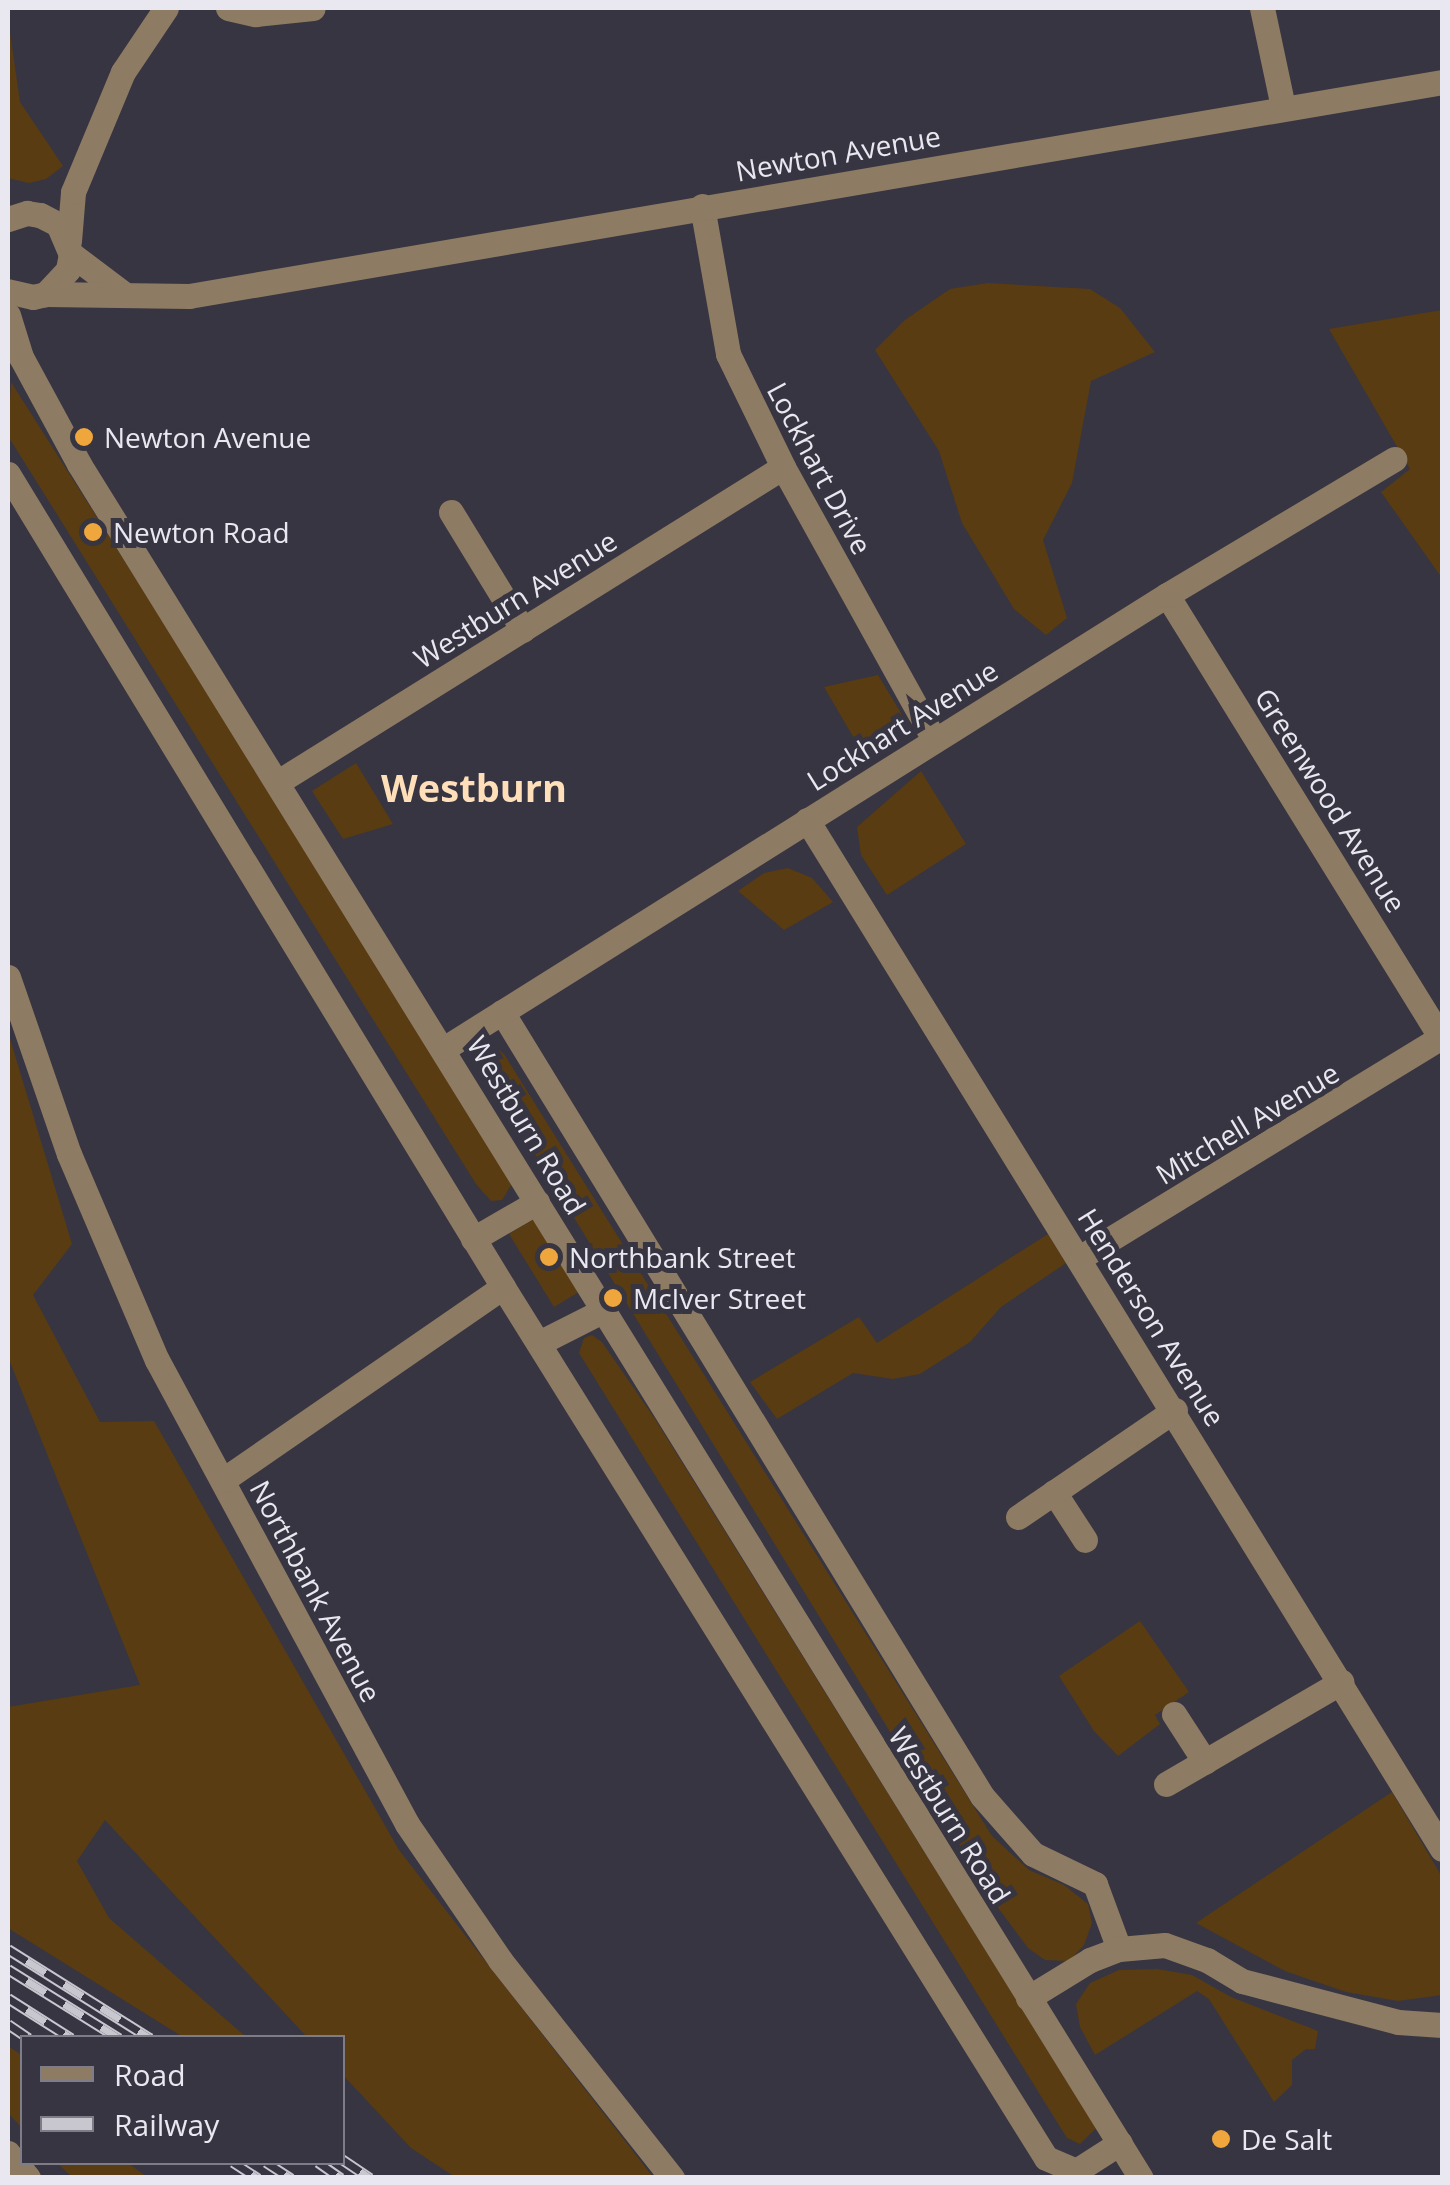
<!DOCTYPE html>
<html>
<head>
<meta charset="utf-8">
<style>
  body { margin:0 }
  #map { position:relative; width:1450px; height:2185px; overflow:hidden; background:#373541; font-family:"Open Sans",sans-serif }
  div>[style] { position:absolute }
  .green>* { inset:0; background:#593c11 }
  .minor>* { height:25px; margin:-12.5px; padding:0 12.5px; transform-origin:12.5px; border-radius:12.5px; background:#8e7b63 }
  .rail>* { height:11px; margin-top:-5.5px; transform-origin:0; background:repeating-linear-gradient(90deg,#373541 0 22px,#c8c6cf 0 44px); box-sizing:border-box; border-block:2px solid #c8c6cf }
  .dots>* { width:28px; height:28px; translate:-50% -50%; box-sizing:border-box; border:5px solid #373541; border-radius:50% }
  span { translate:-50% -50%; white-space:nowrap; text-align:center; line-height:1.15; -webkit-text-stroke:10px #373541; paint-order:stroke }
  .street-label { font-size:28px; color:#e9e8f0 }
  .poi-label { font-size:28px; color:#e9e8f0 }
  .left { translate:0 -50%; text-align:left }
  .district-label { font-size:38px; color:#fedfb9; font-weight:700 }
  .frame { position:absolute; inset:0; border:10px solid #e9e8f0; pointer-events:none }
  .legend { position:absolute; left:20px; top:2035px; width:325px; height:130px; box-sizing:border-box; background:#373541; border:2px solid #7e7d87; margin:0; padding:12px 18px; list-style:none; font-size:30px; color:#e9e8f0 }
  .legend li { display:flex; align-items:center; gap:20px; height:50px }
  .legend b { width:50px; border:2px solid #7e7d87 }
</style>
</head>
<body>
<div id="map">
  <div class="green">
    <div style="clip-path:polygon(8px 19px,20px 102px,63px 166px,46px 179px,29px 183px,8px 178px)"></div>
    <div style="clip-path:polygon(988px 283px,1090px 289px,1120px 308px,1155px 352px,1091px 381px,1072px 483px,1043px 540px,1067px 618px,1046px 635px,1014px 609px,962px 523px,939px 451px,875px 350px,905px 320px,950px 289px)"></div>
    <div style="clip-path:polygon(1442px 310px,1442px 578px,1381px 492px,1410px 469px,1329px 329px)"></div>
    <div style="clip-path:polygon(11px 382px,506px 1162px,515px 1179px,502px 1200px,491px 1201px,476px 1184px,8px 436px)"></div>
    <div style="clip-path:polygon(878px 675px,901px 713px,899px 733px,883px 752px,865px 757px,824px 687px)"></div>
    <div style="clip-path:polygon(356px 763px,393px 824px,343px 839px,312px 791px)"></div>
    <div style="clip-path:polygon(921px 771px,966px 844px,887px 895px,861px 855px,857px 827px)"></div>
    <div style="clip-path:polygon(788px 868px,812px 878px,833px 902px,784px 930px,738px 891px,764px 873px)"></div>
    <div style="clip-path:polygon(8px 1032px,72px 1244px,33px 1295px,100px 1422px,154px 1421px,399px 1850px,653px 2177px,455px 2177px,411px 2148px,343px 2075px,342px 2038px,307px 2037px,105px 1820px,77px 1861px,109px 1918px,246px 2037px,183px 2037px,8px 1928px,8px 1707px,140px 1685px,8px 1357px)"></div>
    <div style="clip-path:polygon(495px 1047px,504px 1054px,992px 1836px,1029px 1870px,1064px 1885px,1088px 1904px,1092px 1923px,1084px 1945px,1069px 1961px,1045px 1960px,1028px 1948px,999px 1909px,479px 1063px,482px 1051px)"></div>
    <div style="clip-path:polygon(537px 1217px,582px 1290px,554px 1307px,509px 1234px)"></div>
    <div style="clip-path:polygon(1048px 1234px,1066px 1263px,1001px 1307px,970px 1342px,920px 1374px,893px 1379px,853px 1373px,777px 1419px,750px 1382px,859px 1317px,877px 1343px)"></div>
    <div style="clip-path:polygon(592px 1335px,602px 1342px,655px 1419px,1096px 2128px,1080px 2144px,1067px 2138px,579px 1353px,584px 1338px)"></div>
    <div style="clip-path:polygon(1140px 1621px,1189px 1692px,1155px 1715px,1160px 1724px,1118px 1756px,1094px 1731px,1059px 1676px)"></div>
    <div style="clip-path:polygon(1392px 1792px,1442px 1877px,1442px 1995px,1398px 2001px,1346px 1992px,1285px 1971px,1196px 1923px)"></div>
    <div style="clip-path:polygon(1157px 1969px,1192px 1975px,1231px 1997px,1318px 2031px,1315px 2049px,1306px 2049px,1292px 2060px,1292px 2085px,1274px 2102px,1209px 1999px,1197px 1991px,1095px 2055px,1080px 2027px,1076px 2004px,1090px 1983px,1119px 1970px)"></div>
    <div style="clip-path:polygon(8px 2046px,22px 2055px,22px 2128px,8px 2113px)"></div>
    <div style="clip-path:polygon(57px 2163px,128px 2163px,147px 2177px,72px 2177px)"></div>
  </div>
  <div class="minor">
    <div style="left:228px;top:8px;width:28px;rotate:13deg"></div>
    <div style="left:255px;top:14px;width:58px;rotate:-5.9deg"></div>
    <div style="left:1262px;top:8px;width:101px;rotate:78deg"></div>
    <div style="left:702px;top:206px;width:150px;rotate:80deg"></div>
    <div style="left:728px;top:354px;width:126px;rotate:64deg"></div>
    <div style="left:783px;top:467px;width:311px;rotate:61deg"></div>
    <div style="left:8px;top:219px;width:20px;rotate:-18deg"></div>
    <div style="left:27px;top:213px;width:13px;rotate:9deg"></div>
    <div style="left:40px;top:215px;width:20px;rotate:27deg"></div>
    <div style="left:58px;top:224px;width:33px;rotate:67deg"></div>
    <div style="left:71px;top:254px;width:16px;rotate:101deg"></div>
    <div style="left:68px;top:270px;width:33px;rotate:133deg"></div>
    <div style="left:46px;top:294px;width:13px;rotate:167deg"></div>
    <div style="left:33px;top:297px;width:26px;rotate:-167deg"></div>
    <div style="left:69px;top:241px;width:49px;rotate:-85.3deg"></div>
    <div style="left:73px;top:192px;width:130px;rotate:-67.4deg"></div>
    <div style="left:123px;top:72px;width:77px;rotate:-56.1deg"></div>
    <div style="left:71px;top:254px;width:66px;rotate:37deg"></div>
    <div style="left:46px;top:294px;width:143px;rotate:0.8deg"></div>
    <div style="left:189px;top:296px;width:1271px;rotate:-9.69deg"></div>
    <div style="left:8px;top:315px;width:44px;rotate:72.8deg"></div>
    <div style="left:21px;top:357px;width:122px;rotate:61.5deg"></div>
    <div style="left:79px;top:464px;width:2016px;rotate:58.22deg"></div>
    <div style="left:8px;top:474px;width:952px;rotate:58.66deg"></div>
    <div style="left:503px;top:1287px;width:1026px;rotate:58.06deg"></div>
    <div style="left:1046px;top:2158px;width:33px;rotate:23deg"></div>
    <div style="left:1076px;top:2171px;width:52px;rotate:-32.5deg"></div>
    <div style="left:451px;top:512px;width:138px;rotate:58.6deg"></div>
    <div style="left:1167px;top:595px;width:521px;rotate:58.26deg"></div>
    <div style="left:278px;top:782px;width:595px;rotate:-31.95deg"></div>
    <div style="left:807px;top:820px;width:1209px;rotate:58.32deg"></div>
    <div style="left:8px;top:977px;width:187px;rotate:71deg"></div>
    <div style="left:69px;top:1154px;width:224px;rotate:66.9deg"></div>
    <div style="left:157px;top:1360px;width:527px;rotate:61.68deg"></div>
    <div style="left:407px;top:1824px;width:165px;rotate:55.6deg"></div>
    <div style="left:500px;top:1960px;width:278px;rotate:51.7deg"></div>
    <div style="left:502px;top:1012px;width:919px;rotate:58.52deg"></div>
    <div style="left:982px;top:1796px;width:77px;rotate:48.7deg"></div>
    <div style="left:1033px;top:1854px;width:69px;rotate:25.8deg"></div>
    <div style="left:1095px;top:1884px;width:69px;rotate:69.7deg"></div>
    <div style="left:445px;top:1048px;width:852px;rotate:-32.11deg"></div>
    <div style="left:1167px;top:595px;width:265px;rotate:-30.9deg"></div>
    <div style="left:473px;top:1239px;width:74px;rotate:-30deg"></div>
    <div style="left:1081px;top:1257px;width:423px;rotate:-31.4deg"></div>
    <div style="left:539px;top:1343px;width:75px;rotate:-26.9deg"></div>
    <div style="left:223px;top:1480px;width:340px;rotate:-34.6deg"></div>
    <div style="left:1054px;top:1492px;width:57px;rotate:57.1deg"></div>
    <div style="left:1018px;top:1517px;width:190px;rotate:-34.3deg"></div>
    <div style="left:1174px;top:1714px;width:57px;rotate:57.1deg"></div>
    <div style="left:1166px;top:1784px;width:203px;rotate:-30.2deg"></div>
    <div style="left:1028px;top:1998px;width:73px;rotate:-31.5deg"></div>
    <div style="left:1090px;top:1960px;width:31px;rotate:-21deg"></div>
    <div style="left:1119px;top:1949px;width:46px;rotate:-5deg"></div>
    <div style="left:1165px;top:1945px;width:45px;rotate:19.7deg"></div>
    <div style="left:1207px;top:1960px;width:41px;rotate:31deg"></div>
    <div style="left:1242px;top:1981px;width:161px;rotate:14.7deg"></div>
    <div style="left:1398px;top:2022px;width:44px;rotate:3.9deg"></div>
    <div style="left:8px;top:2153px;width:32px;rotate:51deg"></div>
  </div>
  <div class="rail">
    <div style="left:8px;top:1949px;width:168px;rotate:32.1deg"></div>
    <div style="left:8px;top:1969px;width:131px;rotate:31.9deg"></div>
    <div style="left:8px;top:1998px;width:75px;rotate:32.4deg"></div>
    <div style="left:8px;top:2024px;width:25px;rotate:34deg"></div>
    <div style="left:342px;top:2159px;width:34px;rotate:34deg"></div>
    <div style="left:233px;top:2162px;width:30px;rotate:33deg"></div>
    <div style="left:266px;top:2162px;width:30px;rotate:33deg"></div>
    <div style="left:318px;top:2162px;width:28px;rotate:35deg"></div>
  </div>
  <div class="dots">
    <div style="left:84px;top:437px;background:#efa73d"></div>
    <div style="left:93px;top:532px;background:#efa73d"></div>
    <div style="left:549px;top:1257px;background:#efa73d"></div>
    <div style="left:613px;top:1298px;background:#efa73d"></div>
    <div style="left:1221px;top:2139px;background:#efa73d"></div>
  </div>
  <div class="street-label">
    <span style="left:838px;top:153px;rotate:-10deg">Newton Avenue</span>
    <span style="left:820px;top:468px;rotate:62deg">Lockhart Drive</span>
    <span style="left:515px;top:599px;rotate:-32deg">Westburn Avenue</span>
    <span style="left:902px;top:725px;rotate:-32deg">Lockhart Avenue</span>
    <span style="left:1331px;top:800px;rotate:58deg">Greenwood Avenue</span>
    <span style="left:1247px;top:1123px;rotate:-31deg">Mitchell Avenue</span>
    <span style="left:527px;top:1125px;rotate:59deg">Westburn Road</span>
    <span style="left:1152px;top:1317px;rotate:58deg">Henderson Avenue</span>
    <span style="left:316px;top:1591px;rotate:62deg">Northbank Avenue</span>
    <span style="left:950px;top:1815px;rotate:58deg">Westburn Road</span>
  </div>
  <div class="poi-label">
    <span class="left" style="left:104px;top:437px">Newton Avenue</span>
    <span class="left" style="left:113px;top:532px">Newton Road</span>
    <span class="left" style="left:569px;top:1257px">Northbank Street</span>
    <span class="left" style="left:633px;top:1298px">McIver Street</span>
    <span class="left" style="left:1241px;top:2139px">De Salt</span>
  </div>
  <div class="district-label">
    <span style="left:474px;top:788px">Westburn</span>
  </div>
  <div class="frame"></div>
  <ul class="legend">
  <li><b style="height:12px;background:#8e7b63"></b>Road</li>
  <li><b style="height:12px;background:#c8c6cf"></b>Railway</li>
  </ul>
</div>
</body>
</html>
